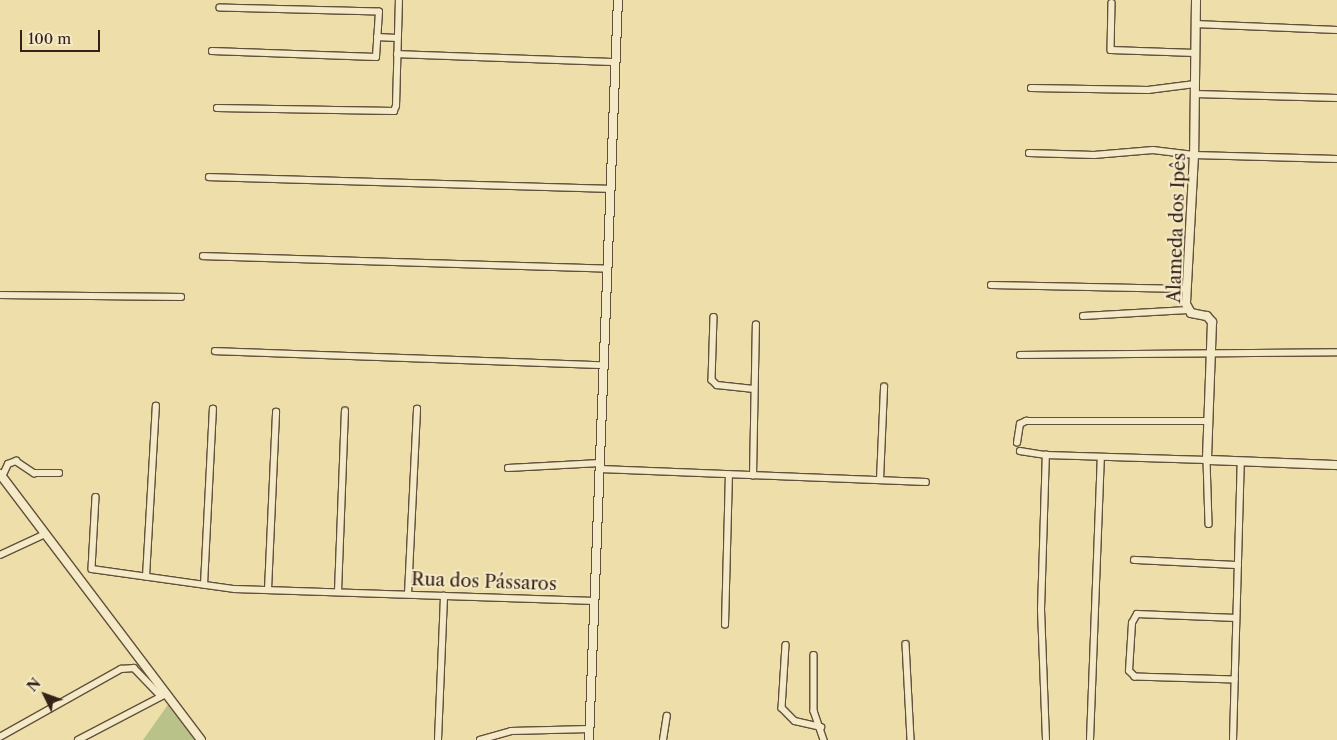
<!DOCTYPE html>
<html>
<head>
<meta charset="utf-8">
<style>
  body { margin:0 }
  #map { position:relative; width:1337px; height:740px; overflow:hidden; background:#eedfaa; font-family:"Libre Caslon Text",serif }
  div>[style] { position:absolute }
  .green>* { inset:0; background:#b8c289 }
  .roads { filter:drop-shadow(1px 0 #63503c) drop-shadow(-1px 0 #63503c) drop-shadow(0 1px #63503c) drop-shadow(0 -1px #63503c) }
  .street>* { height:5.5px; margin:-2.75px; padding:0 2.75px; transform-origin:2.75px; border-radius:2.75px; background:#f4eac8 }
  .secondary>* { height:8px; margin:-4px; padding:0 4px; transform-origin:4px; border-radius:4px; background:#f4eac8 }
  span { translate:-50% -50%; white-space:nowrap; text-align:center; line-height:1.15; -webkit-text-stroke:4px #f4eac8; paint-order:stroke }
  .street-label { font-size:18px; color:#352118 }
  .north { position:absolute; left:20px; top:670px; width:50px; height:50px; -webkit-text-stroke:4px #f4eac8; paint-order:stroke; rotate:312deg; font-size:14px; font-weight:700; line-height:20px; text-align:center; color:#352118 }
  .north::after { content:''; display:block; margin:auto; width:18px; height:22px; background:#352118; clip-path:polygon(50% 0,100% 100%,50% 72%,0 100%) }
  .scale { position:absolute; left:20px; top:30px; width:80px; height:22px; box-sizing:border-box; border:2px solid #352118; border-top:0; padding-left:6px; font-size:15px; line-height:18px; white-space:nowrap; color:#352118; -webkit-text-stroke:4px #f4eac8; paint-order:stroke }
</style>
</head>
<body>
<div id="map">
  <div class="green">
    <div style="clip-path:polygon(172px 699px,194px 740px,143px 740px)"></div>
  </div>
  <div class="roads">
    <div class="street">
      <div style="left:1112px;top:3px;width:47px;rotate:91.2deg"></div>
      <div style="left:1111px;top:50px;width:84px;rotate:2deg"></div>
      <div style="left:1195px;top:24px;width:142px;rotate:2.4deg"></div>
      <div style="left:377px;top:37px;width:20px;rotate:3deg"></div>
      <div style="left:212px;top:51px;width:164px;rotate:2.1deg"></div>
      <div style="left:376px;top:57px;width:45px;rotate:-86.2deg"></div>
      <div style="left:379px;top:12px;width:159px;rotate:-178.6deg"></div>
      <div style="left:397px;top:54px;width:219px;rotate:2.1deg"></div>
      <div style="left:1031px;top:88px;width:117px;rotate:1deg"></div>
      <div style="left:1148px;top:90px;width:47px;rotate:-7.3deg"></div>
      <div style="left:1195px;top:94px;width:142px;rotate:1.6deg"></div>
      <div style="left:217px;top:108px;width:177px;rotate:1deg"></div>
      <div style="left:394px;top:111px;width:5px;rotate:-68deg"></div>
      <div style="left:396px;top:106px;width:106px;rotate:-88.4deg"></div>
      <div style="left:1029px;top:153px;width:65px;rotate:1.8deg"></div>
      <div style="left:1094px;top:155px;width:59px;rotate:-4.8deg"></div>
      <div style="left:1153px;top:150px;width:41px;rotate:7deg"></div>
      <div style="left:1194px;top:155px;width:143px;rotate:1.6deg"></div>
      <div style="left:209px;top:177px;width:402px;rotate:1.7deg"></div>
      <div style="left:203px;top:256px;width:405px;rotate:1.8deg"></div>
      <div style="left:991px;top:285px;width:196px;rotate:1.2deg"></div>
      <div style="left:0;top:295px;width:181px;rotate:0.6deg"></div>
      <div style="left:1083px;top:316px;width:105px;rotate:-3.3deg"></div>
      <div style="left:714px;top:317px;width:63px;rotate:91.8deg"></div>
      <div style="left:712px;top:380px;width:7px;rotate:45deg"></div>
      <div style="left:717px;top:385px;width:37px;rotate:6deg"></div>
      <div style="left:215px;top:351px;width:389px;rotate:2.1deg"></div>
      <div style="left:1020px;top:355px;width:317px;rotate:-0.5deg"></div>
      <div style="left:1017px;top:443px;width:19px;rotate:-81deg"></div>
      <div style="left:1020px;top:424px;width:7px;rotate:-27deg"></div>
      <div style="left:1026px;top:421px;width:183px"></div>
      <div style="left:1020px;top:451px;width:26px;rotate:9deg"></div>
      <div style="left:1046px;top:455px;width:161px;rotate:1.8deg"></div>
      <div style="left:1207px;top:460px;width:64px;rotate:88.2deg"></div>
      <div style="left:508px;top:468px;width:92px;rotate:-3.1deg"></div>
      <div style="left:600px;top:469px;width:326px;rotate:2.3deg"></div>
      <div style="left:753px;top:476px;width:151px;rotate:-88.9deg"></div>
      <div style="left:2px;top:477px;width:14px;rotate:-65deg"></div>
      <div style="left:8px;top:464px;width:9px;rotate:-21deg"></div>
      <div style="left:16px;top:461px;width:22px;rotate:34deg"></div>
      <div style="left:34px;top:473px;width:25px"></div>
      <div style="left:880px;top:480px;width:93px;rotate:-87.5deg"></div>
      <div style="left:96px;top:497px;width:72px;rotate:93.2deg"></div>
      <div style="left:92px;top:569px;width:144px;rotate:8deg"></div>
      <div style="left:235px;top:589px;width:360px;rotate:1.9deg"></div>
      <div style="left:0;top:555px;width:47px;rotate:-24.9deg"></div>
      <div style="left:1134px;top:560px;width:104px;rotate:2.8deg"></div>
      <div style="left:146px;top:577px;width:171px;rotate:-86.7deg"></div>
      <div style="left:204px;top:585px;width:176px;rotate:-87.1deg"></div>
      <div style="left:268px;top:590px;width:178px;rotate:-87.4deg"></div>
      <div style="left:338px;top:592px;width:181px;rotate:-87.8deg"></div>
      <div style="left:408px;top:594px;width:185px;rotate:-87.2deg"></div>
      <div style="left:725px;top:625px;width:150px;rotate:-88.5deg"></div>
      <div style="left:906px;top:644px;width:96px;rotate:87deg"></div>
      <div style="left:786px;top:645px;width:63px;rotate:93.6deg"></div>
      <div style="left:782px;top:708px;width:18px;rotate:45deg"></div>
      <div style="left:795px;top:721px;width:27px;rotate:13deg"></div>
      <div style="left:814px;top:655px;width:56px;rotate:90deg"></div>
      <div style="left:814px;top:711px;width:31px;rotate:71deg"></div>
      <div style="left:1235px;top:680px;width:100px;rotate:-178.3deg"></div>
      <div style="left:1135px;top:677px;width:8px;rotate:-135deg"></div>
      <div style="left:1129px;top:671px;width:48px;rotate:-86.4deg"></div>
      <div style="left:1132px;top:623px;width:10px;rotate:-61deg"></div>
      <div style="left:1137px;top:614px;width:99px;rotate:2.3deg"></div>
      <div style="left:0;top:737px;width:139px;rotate:-29.3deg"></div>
      <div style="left:121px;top:669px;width:13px;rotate:-4deg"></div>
      <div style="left:134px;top:668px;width:39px;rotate:46deg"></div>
      <div style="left:78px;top:740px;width:97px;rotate:-27.6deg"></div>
      <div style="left:438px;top:740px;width:144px;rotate:-87.6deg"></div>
      <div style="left:480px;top:740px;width:32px;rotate:-16deg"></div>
      <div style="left:511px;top:731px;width:79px;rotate:-1.5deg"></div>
      <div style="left:663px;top:740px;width:24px;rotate:-81deg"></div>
      <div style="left:1046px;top:740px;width:130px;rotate:-92.2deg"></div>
      <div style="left:1041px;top:610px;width:155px;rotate:-88.2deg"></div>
      <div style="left:1090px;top:740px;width:282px;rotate:-87.8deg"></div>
      <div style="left:1233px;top:740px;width:278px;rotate:-88.4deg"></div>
    </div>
    <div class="secondary">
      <div style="left:1196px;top:0;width:155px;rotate:90.7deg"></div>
      <div style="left:1194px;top:155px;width:149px;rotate:93.1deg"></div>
      <div style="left:1186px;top:304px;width:10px;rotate:61deg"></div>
      <div style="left:1191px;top:313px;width:16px;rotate:11deg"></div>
      <div style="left:1207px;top:316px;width:8px;rotate:50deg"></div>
      <div style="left:1212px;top:322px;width:138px;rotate:92.1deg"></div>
      <div style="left:1207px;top:460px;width:130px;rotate:2.2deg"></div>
      <div style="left:0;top:474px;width:333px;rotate:52.9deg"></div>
      <div style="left:589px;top:740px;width:741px;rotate:-87.76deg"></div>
    </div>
  </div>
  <div class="street-label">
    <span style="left:1177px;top:228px;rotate:-88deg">Alameda dos Ipês</span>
    <span style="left:484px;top:582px;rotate:2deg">Rua dos Pássaros</span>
  </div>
  <div class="north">N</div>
  <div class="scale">100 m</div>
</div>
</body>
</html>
